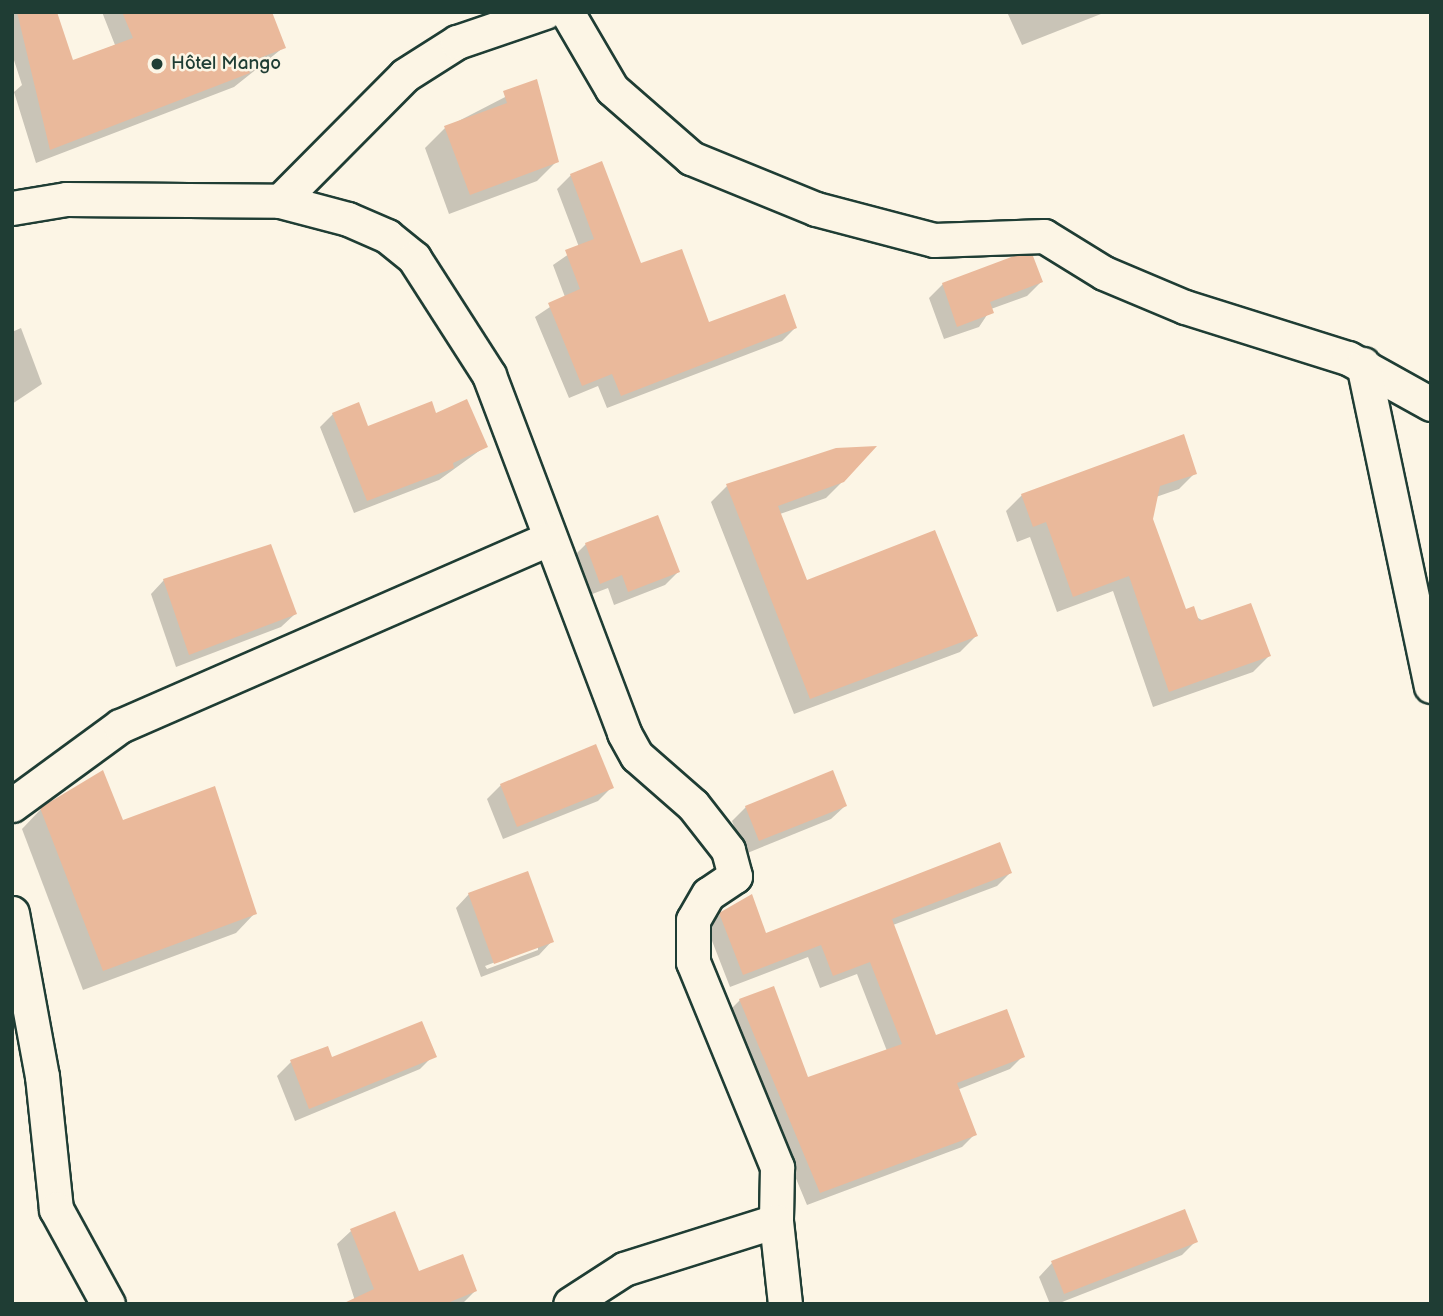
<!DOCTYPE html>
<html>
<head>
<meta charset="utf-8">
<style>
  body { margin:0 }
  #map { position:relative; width:1443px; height:1316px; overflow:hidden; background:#fcf5e5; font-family:"Balsamiq Sans",sans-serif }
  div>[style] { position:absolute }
  .shadow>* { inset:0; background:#0003 }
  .building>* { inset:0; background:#eab99b }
  .roads { filter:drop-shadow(2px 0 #1f3d34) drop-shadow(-2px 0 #1f3d34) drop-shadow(0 2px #1f3d34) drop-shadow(0 -2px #1f3d34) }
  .minor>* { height:33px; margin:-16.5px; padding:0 16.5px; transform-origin:16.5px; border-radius:16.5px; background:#fcf5e5 }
  .dots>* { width:19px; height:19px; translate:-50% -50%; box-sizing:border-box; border:4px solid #fcf5e5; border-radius:50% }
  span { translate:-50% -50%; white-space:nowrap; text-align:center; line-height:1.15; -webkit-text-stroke:5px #fcf5e5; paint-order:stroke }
  .poi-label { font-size:19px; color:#1f3d34 }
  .left { translate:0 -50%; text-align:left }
  .frame { position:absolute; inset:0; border:14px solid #1f3d34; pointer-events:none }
</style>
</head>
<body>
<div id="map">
  <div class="shadow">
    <div style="clip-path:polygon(12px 12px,55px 12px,72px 62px,115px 45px,102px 12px,271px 12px,284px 47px,234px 87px,36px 163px,14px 92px,22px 85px,12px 54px)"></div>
    <div style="clip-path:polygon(1007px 12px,1106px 12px,1022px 45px)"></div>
    <div style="clip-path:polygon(536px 81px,557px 161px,537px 181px,449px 214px,425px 148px,445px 128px)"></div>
    <div style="clip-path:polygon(571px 175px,640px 265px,708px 325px,795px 328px,782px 341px,607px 408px,598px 386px,569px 398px,535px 317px,565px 297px,553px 265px,579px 247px,557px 189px)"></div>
    <div style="clip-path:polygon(1041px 282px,1027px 296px,991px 309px,979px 327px,944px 339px,929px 298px,943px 284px)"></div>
    <div style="clip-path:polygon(21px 328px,42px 384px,12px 404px,12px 332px)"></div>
    <div style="clip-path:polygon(333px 414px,367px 428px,435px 415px,486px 446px,439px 480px,354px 513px,320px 427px)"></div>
    <div style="clip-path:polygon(1195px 473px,1179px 489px,1156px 497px,1151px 519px,1185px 611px,1269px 656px,1253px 672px,1153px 707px,1113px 591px,1057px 612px,1030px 537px,1017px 542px,1006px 511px,1022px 495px)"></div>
    <div style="clip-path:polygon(843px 481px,826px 498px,780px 514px,806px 583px,976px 636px,960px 652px,794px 714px,711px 502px,727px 486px)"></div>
    <div style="clip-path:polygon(586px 544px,678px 572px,665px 585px,614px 605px,608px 588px,587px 596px,572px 558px)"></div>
    <div style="clip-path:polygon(164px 580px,295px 614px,281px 627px,176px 667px,151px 594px)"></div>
    <div style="clip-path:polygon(501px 785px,612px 787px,598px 801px,503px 839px,487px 799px)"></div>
    <div style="clip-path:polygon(845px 806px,831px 819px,745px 854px,732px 821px,746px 807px)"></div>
    <div style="clip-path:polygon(41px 809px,122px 822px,255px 913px,236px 933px,83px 990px,22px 829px)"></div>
    <div style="clip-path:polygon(1010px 873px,997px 886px,893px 925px,935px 1037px,1023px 1056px,1010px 1069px,957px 1090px,975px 1134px,962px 1147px,807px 1205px,727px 1013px,740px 1000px,807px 1080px,887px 1051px,857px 974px,820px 988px,808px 957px,730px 987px,707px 928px,720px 914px,766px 936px)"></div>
    <div style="clip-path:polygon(evenodd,469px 894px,552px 941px,539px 955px,481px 977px,456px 908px,469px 894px,538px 946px,538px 950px,487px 969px,485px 966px,538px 946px)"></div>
    <div style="clip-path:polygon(434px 1055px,420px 1069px,295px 1121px,277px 1076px,291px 1062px)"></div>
    <div style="clip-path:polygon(351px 1231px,418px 1274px,475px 1291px,462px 1304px,356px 1304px,337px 1244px)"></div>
    <div style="clip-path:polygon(1196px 1241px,1182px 1255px,1057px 1304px,1050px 1304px,1039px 1277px,1052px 1263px)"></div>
  </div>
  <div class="building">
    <div style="clip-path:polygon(17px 12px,57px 12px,73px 60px,133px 38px,122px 12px,272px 12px,286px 48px,246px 63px,250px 73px,50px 150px)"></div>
    <div style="clip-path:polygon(537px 79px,559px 162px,470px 195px,444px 126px,507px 103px,503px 91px)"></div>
    <div style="clip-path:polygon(602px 161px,641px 263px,682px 249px,709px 322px,785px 294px,797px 328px,621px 396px,612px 374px,582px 386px,548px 303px,580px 289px,565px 250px,594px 239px,570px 174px)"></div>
    <div style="clip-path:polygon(1014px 256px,1033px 256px,1043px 282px,990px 302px,994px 313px,957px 327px,942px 283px)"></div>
    <div style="clip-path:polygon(467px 399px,488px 447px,453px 463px,454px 468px,367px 501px,332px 413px,359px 402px,368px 426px,432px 401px,436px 413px)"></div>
    <div style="clip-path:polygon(1184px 434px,1197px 474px,1160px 486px,1153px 519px,1186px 609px,1194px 606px,1199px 621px,1251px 603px,1271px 656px,1169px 692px,1129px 576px,1073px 597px,1046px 522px,1033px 527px,1021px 494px)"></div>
    <div style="clip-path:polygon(877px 446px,844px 482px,778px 506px,807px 580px,935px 530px,978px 636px,810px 699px,726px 484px,836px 448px)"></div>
    <div style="clip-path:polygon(658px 515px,680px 572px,628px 592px,622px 575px,600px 584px,585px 543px)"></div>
    <div style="clip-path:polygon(271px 544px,297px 614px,189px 655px,163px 579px)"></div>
    <div style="clip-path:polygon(596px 744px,614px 788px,517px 827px,500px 784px)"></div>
    <div style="clip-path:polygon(103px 770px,123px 820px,215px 786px,257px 914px,103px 971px,40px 808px)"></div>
    <div style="clip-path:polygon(833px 770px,847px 806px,759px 841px,745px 806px)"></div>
    <div style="clip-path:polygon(1000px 842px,1012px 873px,892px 919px,936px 1035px,1007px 1009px,1025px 1057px,957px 1083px,977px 1135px,820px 1193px,739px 999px,774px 986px,808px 1077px,902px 1044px,870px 962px,833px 976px,821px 945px,743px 975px,719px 913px,752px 894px,766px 933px)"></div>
    <div style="clip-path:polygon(528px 871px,554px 942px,494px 964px,468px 893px)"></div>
    <div style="clip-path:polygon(422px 1021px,437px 1057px,309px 1109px,290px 1060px,328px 1046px,332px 1057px)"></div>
    <div style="clip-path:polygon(1185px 1209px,1198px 1242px,1064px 1294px,1051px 1261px)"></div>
    <div style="clip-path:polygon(395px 1211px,419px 1271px,463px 1254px,477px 1291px,445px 1304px,342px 1304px,374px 1289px,350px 1229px)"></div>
  </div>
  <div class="roads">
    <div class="minor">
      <div style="left:567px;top:12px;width:89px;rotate:59.7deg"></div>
      <div style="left:612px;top:89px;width:105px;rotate:41.1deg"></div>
      <div style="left:691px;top:158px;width:135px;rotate:22.2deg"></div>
      <div style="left:816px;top:209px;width:122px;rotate:14.7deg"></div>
      <div style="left:934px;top:240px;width:110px;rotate:-2.1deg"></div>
      <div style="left:1044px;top:236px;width:70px;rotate:31.7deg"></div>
      <div style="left:1104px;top:273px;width:88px;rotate:22.8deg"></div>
      <div style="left:1185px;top:307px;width:171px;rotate:17.4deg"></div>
      <div style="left:1348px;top:358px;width:95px;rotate:29deg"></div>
      <div style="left:280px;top:201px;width:177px;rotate:-45.2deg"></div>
      <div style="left:405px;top:75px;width:62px;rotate:-32.4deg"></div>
      <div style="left:457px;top:42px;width:93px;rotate:-18.8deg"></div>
      <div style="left:12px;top:208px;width:55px;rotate:-9.5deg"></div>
      <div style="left:66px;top:199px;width:214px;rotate:0.5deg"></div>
      <div style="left:280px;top:201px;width:70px;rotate:14.8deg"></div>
      <div style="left:348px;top:219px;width:43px;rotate:23.6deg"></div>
      <div style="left:387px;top:236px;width:35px;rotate:39deg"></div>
      <div style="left:414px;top:258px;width:139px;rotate:57.3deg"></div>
      <div style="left:489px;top:375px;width:383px;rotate:69.3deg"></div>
      <div style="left:624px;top:733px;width:26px;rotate:61deg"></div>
      <div style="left:637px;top:756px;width:74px;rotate:41.2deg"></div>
      <div style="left:693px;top:805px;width:57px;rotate:52.1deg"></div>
      <div style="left:728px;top:850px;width:27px;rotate:75deg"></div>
      <div style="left:735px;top:876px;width:32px;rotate:146deg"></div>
      <div style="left:708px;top:894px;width:30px;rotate:120deg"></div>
      <div style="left:693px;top:920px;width:42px;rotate:90deg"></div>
      <div style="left:693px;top:962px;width:222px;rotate:67.7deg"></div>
      <div style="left:777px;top:1167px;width:54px;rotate:91.1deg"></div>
      <div style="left:776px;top:1221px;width:159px;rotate:162.5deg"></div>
      <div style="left:624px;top:1269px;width:64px;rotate:147.1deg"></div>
      <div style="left:1363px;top:364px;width:329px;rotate:78.1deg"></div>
      <div style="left:12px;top:805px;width:134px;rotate:-36.2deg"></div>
      <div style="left:120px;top:726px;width:469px;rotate:-23.6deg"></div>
      <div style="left:12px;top:913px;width:166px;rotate:79.6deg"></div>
      <div style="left:42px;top:1076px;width:134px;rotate:84deg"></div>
      <div style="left:56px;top:1209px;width:108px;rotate:61.3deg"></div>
      <div style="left:776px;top:1221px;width:83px;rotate:83.8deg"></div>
    </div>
  </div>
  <div class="dots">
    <div style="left:157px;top:64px;background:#1f3d34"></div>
  </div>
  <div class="poi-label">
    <span class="left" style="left:171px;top:64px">Hôtel Mango</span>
  </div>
  <div class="frame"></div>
</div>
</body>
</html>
